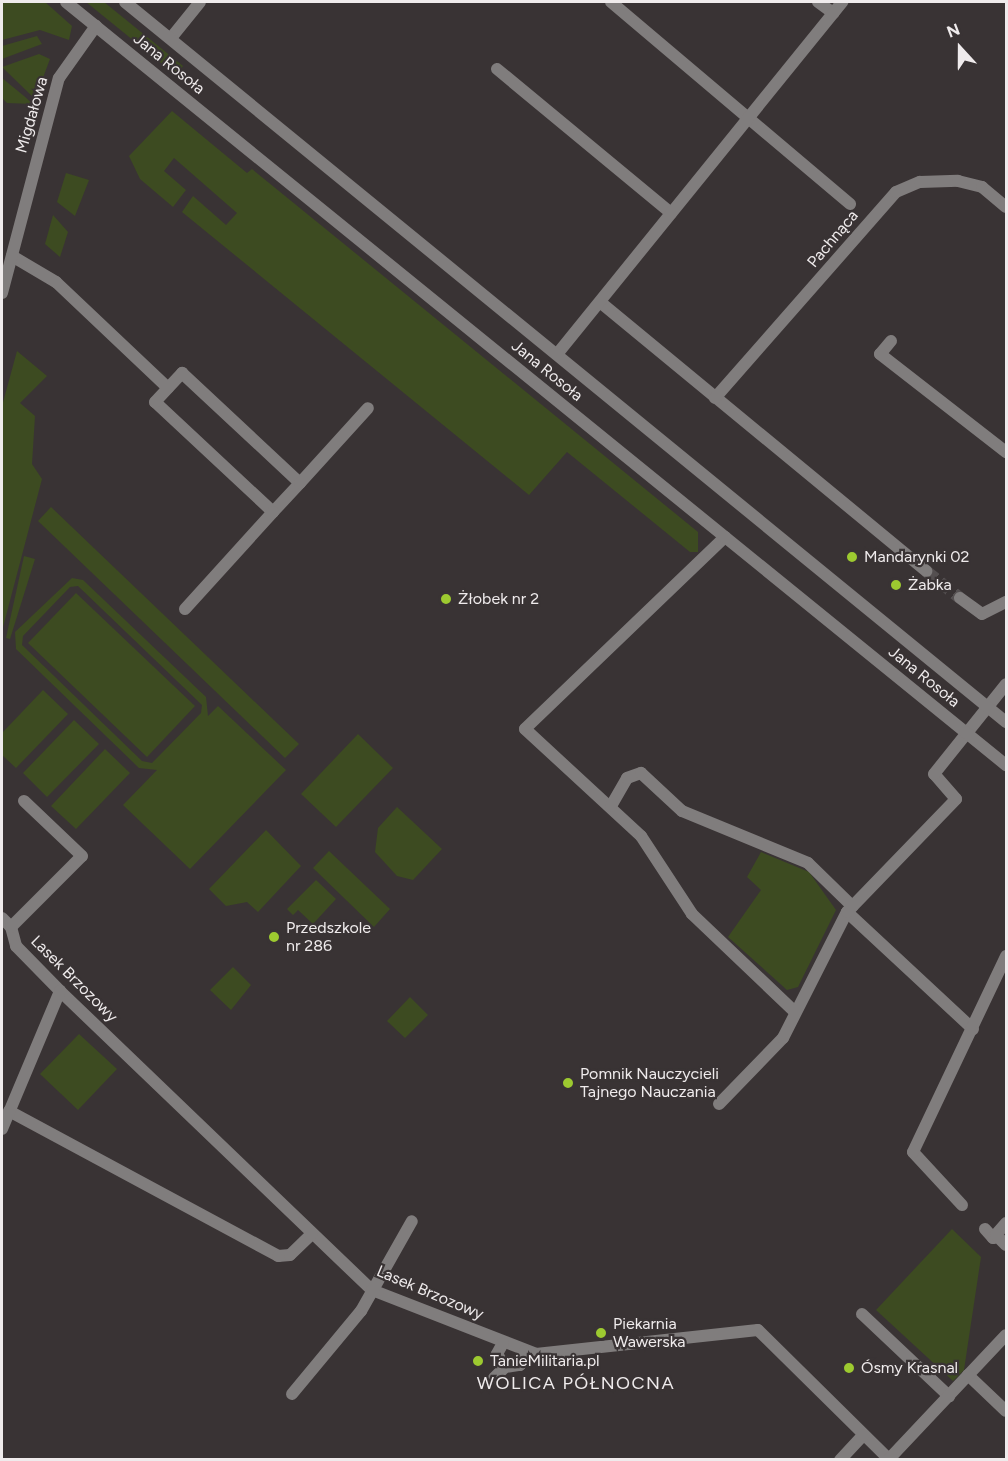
<!DOCTYPE html>
<html>
<head>
<meta charset="utf-8">
<style>
  body { margin:0 }
  #map { position:relative; width:1008px; height:1461px; overflow:hidden; background:#393334; font-family:Figtree,sans-serif }
  div>[style] { position:absolute }
  .green>* { inset:0; background:#3d4b21 }
  .minor-tunnel>* { height:12px; margin-top:-6px; transform-origin:0; background:repeating-linear-gradient(90deg,#544f50 0 12px,transparent 0 18px) }
  .minor>* { height:12px; margin:-6px; padding:0 6px; transform-origin:6px; border-radius:6px; background:#807d7d }
  .tertiary>* { height:12px; margin:-6px; padding:0 6px; transform-origin:6px; border-radius:6px; background:#807d7d }
  .dots>* { width:16px; height:16px; translate:-50% -50%; box-sizing:border-box; border:3px solid #393334; border-radius:50% }
  span { translate:-50% -50%; white-space:nowrap; text-align:center; line-height:1.15; -webkit-text-stroke:4.5px #393334; paint-order:stroke }
  .street-label { font-size:16px; color:#efebec }
  .poi-label { font-size:16px; color:#efebec }
  .left { translate:0 -50%; text-align:left }
  .neighbourhood-label { font-size:18px; color:#efebec; letter-spacing:1.5px }
  .frame { position:absolute; inset:0; border:3px solid #efebec; pointer-events:none }
  .north { position:absolute; left:930px; top:18px; width:60px; height:60px; -webkit-text-stroke:4px #393334; paint-order:stroke; rotate:339deg; font-size:16px; font-weight:700; line-height:24px; text-align:center; color:#efebec }
  .north::after { content:''; display:block; margin:auto; width:21px; height:27px; background:#efebec; clip-path:polygon(50% 0,100% 100%,50% 72%,0 100%) }
</style>
</head>
<body>
<div id="map">
  <div class="green">
    <div style="clip-path:polygon(2px 2px,45px 2px,72px 26px,69px 40px,40px 30px,2px 40px)"></div>
    <div style="clip-path:polygon(86px 2px,104px 2px,183px 66px,176px 75px)"></div>
    <div style="clip-path:polygon(37px 36px,42px 44px,2px 59px,2px 46px)"></div>
    <div style="clip-path:polygon(39px 54px,50px 59px,35px 99px,2px 67px)"></div>
    <div style="clip-path:polygon(2px 78px,24px 96px,33px 104px,7px 103px,2px 98px)"></div>
    <div style="clip-path:polygon(172px 111px,247px 173px,252px 169px,698px 532px,698px 552px,690px 552px,567px 452px,529px 495px,182px 212px,193px 196px,226px 225px,237px 213px,174px 158px,164px 171px,186px 190px,173px 207px,140px 179px,129px 156px)"></div>
    <div style="clip-path:polygon(66px 173px,89px 180px,75px 216px,57px 202px)"></div>
    <div style="clip-path:polygon(53px 215px,68px 232px,60px 257px,45px 244px)"></div>
    <div style="clip-path:polygon(17px 351px,47px 376px,20px 403px,35px 416px,32px 464px,42px 479px,2px 631px,2px 406px)"></div>
    <div style="clip-path:polygon(51px 507px,299px 744px,285px 758px,38px 521px)"></div>
    <div style="clip-path:polygon(24px 556px,35px 559px,10px 639px,6px 638px)"></div>
    <div style="clip-path:polygon(evenodd,72px 578px,83px 580px,206px 697px,208px 716px,218px 706px,286px 770px,190px 869px,123px 805px,157px 770px,139px 768px,16px 649px,15px 632px,72px 578px,78px 586px,202px 705px,201px 713px,152px 763px,142px 761px,22px 645px,23px 636px,70px 587px,78px 586px)"></div>
    <div style="clip-path:polygon(76px 593px,195px 706px,147px 757px,28px 643px)"></div>
    <div style="clip-path:polygon(43px 690px,68px 714px,16px 768px,2px 755px,2px 733px)"></div>
    <div style="clip-path:polygon(74px 720px,99px 744px,47px 797px,23px 773px)"></div>
    <div style="clip-path:polygon(358px 734px,393px 768px,336px 827px,301px 794px)"></div>
    <div style="clip-path:polygon(105px 749px,130px 773px,76px 829px,51px 806px)"></div>
    <div style="clip-path:polygon(397px 807px,442px 849px,413px 880px,397px 876px,375px 852px,378px 828px)"></div>
    <div style="clip-path:polygon(266px 830px,301px 866px,258px 912px,247px 902px,226px 906px,209px 889px)"></div>
    <div style="clip-path:polygon(329px 851px,390px 909px,374px 927px,313px 868px)"></div>
    <div style="clip-path:polygon(761px 852px,809px 872px,836px 910px,798px 987px,787px 990px,728px 937px,761px 890px,747px 877px)"></div>
    <div style="clip-path:polygon(316px 880px,336px 899px,313px 924px,298px 910px,293px 915px,287px 909px)"></div>
    <div style="clip-path:polygon(233px 967px,251px 985px,231px 1010px,210px 990px)"></div>
    <div style="clip-path:polygon(410px 997px,428px 1015px,405px 1038px,387px 1021px)"></div>
    <div style="clip-path:polygon(79px 1034px,117px 1069px,78px 1110px,40px 1074px)"></div>
    <div style="clip-path:polygon(952px 1229px,981px 1257px,964px 1370px,953px 1381px,876px 1310px)"></div>
  </div>
  <div class="minor-tunnel">
    <div style="left:926px;top:571px;width:43px;rotate:38.5deg"></div>
  </div>
  <div class="minor">
    <div style="left:611px;top:2px;width:313px;rotate:40.2deg"></div>
    <div style="left:818px;top:2px;width:19px;rotate:36deg"></div>
    <div style="left:171px;top:38px;width:46px;rotate:-51.1deg"></div>
    <div style="left:497px;top:69px;width:226px;rotate:39.6deg"></div>
    <div style="left:12px;top:256px;width:51px;rotate:30.6deg"></div>
    <div style="left:56px;top:282px;width:154px;rotate:43.4deg"></div>
    <div style="left:2px;top:293px;width:222px;rotate:-75.2deg"></div>
    <div style="left:59px;top:78px;width:64px;rotate:-54.6deg"></div>
    <div style="left:600px;top:302px;width:423px;rotate:39.5deg"></div>
    <div style="left:891px;top:341px;width:17px;rotate:130deg"></div>
    <div style="left:880px;top:354px;width:160px;rotate:37.9deg"></div>
    <div style="left:558px;top:353px;width:452px;rotate:-51deg"></div>
    <div style="left:182px;top:373px;width:161px;rotate:43deg"></div>
    <div style="left:300px;top:483px;width:40px;rotate:133deg"></div>
    <div style="left:273px;top:512px;width:161px;rotate:-137deg"></div>
    <div style="left:155px;top:402px;width:40px;rotate:-47deg"></div>
    <div style="left:715px;top:398px;width:274px;rotate:-48.7deg"></div>
    <div style="left:896px;top:192px;width:26px;rotate:-23deg"></div>
    <div style="left:920px;top:182px;width:38px;rotate:-2deg"></div>
    <div style="left:958px;top:181px;width:25px;rotate:14deg"></div>
    <div style="left:982px;top:187px;width:31px;rotate:40deg"></div>
    <div style="left:300px;top:483px;width:101px;rotate:-47.8deg"></div>
    <div style="left:725px;top:537px;width:277px;rotate:136.2deg"></div>
    <div style="left:525px;top:729px;width:158px;rotate:42.7deg"></div>
    <div style="left:641px;top:836px;width:93px;rotate:56.8deg"></div>
    <div style="left:692px;top:914px;width:142px;rotate:43.6deg"></div>
    <div style="left:960px;top:598px;width:27px;rotate:36deg"></div>
    <div style="left:982px;top:614px;width:27px;rotate:-27deg"></div>
    <div style="left:185px;top:609px;width:131px;rotate:-47.8deg"></div>
    <div style="left:611px;top:806px;width:32px;rotate:-60deg"></div>
    <div style="left:627px;top:778px;width:15px;rotate:-20deg"></div>
    <div style="left:641px;top:773px;width:56px;rotate:42.8deg"></div>
    <div style="left:682px;top:811px;width:136px;rotate:22.4deg"></div>
    <div style="left:808px;top:863px;width:62px;rotate:44.3deg"></div>
    <div style="left:847px;top:912px;width:172px;rotate:42.9deg"></div>
    <div style="left:2px;top:918px;width:13px;rotate:45deg"></div>
    <div style="left:11px;top:927px;width:20px;rotate:75deg"></div>
    <div style="left:16px;top:946px;width:63px;rotate:45.6deg"></div>
    <div style="left:60px;top:991px;width:432px;rotate:43.8deg"></div>
    <div style="left:372px;top:1290px;width:176px;rotate:21.3deg"></div>
    <div style="left:536px;top:1354px;width:223px;rotate:-6.2deg"></div>
    <div style="left:758px;top:1330px;width:185px;rotate:44.6deg"></div>
    <div style="left:11px;top:927px;width:100px;rotate:-45deg"></div>
    <div style="left:82px;top:856px;width:80px;rotate:-136.5deg"></div>
    <div style="left:719px;top:1104px;width:92px;rotate:-45.9deg"></div>
    <div style="left:783px;top:1038px;width:141px;rotate:-63.1deg"></div>
    <div style="left:847px;top:912px;width:157px;rotate:-46deg"></div>
    <div style="left:956px;top:799px;width:33px;rotate:-131deg"></div>
    <div style="left:934px;top:774px;width:115px;rotate:-51.3deg"></div>
    <div style="left:9px;top:1111px;width:306px;rotate:28.3deg"></div>
    <div style="left:278px;top:1256px;width:12px;rotate:-5deg"></div>
    <div style="left:290px;top:1255px;width:30px;rotate:-44deg"></div>
    <div style="left:2px;top:1129px;width:150px;rotate:-67.2deg"></div>
    <div style="left:962px;top:1205px;width:72px;rotate:-132.8deg"></div>
    <div style="left:913px;top:1152px;width:217px;rotate:-64.6deg"></div>
    <div style="left:985px;top:1229px;width:12px;rotate:48deg"></div>
    <div style="left:993px;top:1238px;width:20px;rotate:-49deg"></div>
    <div style="left:996px;top:1235px;width:14px;rotate:45deg"></div>
    <div style="left:862px;top:1314px;width:120px;rotate:43.3deg"></div>
    <div style="left:503px;top:1343px;width:13px;rotate:119deg"></div>
    <div style="left:497px;top:1354px;width:15px;rotate:58deg"></div>
    <div style="left:505px;top:1367px;width:15px;rotate:-8deg"></div>
    <div style="left:520px;top:1365px;width:15px;rotate:-70deg"></div>
    <div style="left:968px;top:1375px;width:52px;rotate:43.5deg"></div>
    <div style="left:494px;top:1378px;width:16px;rotate:-45deg"></div>
    <div style="left:292px;top:1394px;width:108px;rotate:-50.3deg"></div>
    <div style="left:361px;top:1311px;width:103px;rotate:-60.5deg"></div>
    <div style="left:889px;top:1459px;width:170px;rotate:-46.7deg"></div>
    <div style="left:840px;top:1460px;width:34px;rotate:-47deg"></div>
  </div>
  <div class="tertiary">
    <div style="left:66px;top:2px;width:1211px;rotate:39.07deg"></div>
    <div style="left:125px;top:2px;width:1138px;rotate:39.26deg"></div>
  </div>
  <div class="dots">
    <div style="left:852px;top:557px;background:#9dca30"></div>
    <div style="left:896px;top:585px;background:#9dca30"></div>
    <div style="left:446px;top:599px;background:#9dca30"></div>
    <div style="left:274px;top:937px;background:#9dca30"></div>
    <div style="left:568px;top:1083px;background:#9dca30"></div>
    <div style="left:601px;top:1333px;background:#9dca30"></div>
    <div style="left:478px;top:1361px;background:#9dca30"></div>
    <div style="left:849px;top:1368px;background:#9dca30"></div>
  </div>
  <div class="street-label">
    <span style="left:169px;top:64px;rotate:39deg">Jana Rosoła</span>
    <span style="left:32px;top:115px;rotate:-74deg">Migdałowa</span>
    <span style="left:833px;top:239px;rotate:-50deg">Pachnąca</span>
    <span style="left:547px;top:371px;rotate:39deg">Jana Rosoła</span>
    <span style="left:924px;top:677px;rotate:39deg">Jana Rosoła</span>
    <span style="left:74px;top:979px;rotate:45deg">Lasek Brzozowy</span>
    <span style="left:430px;top:1293px;rotate:23deg">Lasek Brzozowy</span>
  </div>
  <div class="poi-label">
    <span class="left" style="left:864px;top:557px">Mandarynki 02</span>
    <span class="left" style="left:908px;top:585px">Żabka</span>
    <span class="left" style="left:458px;top:599px">Żłobek nr 2</span>
    <span class="left" style="left:286px;top:937px">Przedszkole<br>nr 286</span>
    <span class="left" style="left:580px;top:1083px">Pomnik Nauczycieli<br>Tajnego Nauczania</span>
    <span class="left" style="left:613px;top:1333px">Piekarnia<br>Wawerska</span>
    <span class="left" style="left:490px;top:1361px">TanieMilitaria.pl</span>
    <span class="left" style="left:861px;top:1368px">Ósmy Krasnal</span>
  </div>
  <div class="neighbourhood-label">
    <span style="left:576px;top:1383px">WOLICA PÓŁNOCNA</span>
  </div>
  <div class="frame"></div>
  <div class="north">N</div>
</div>
</body>
</html>
